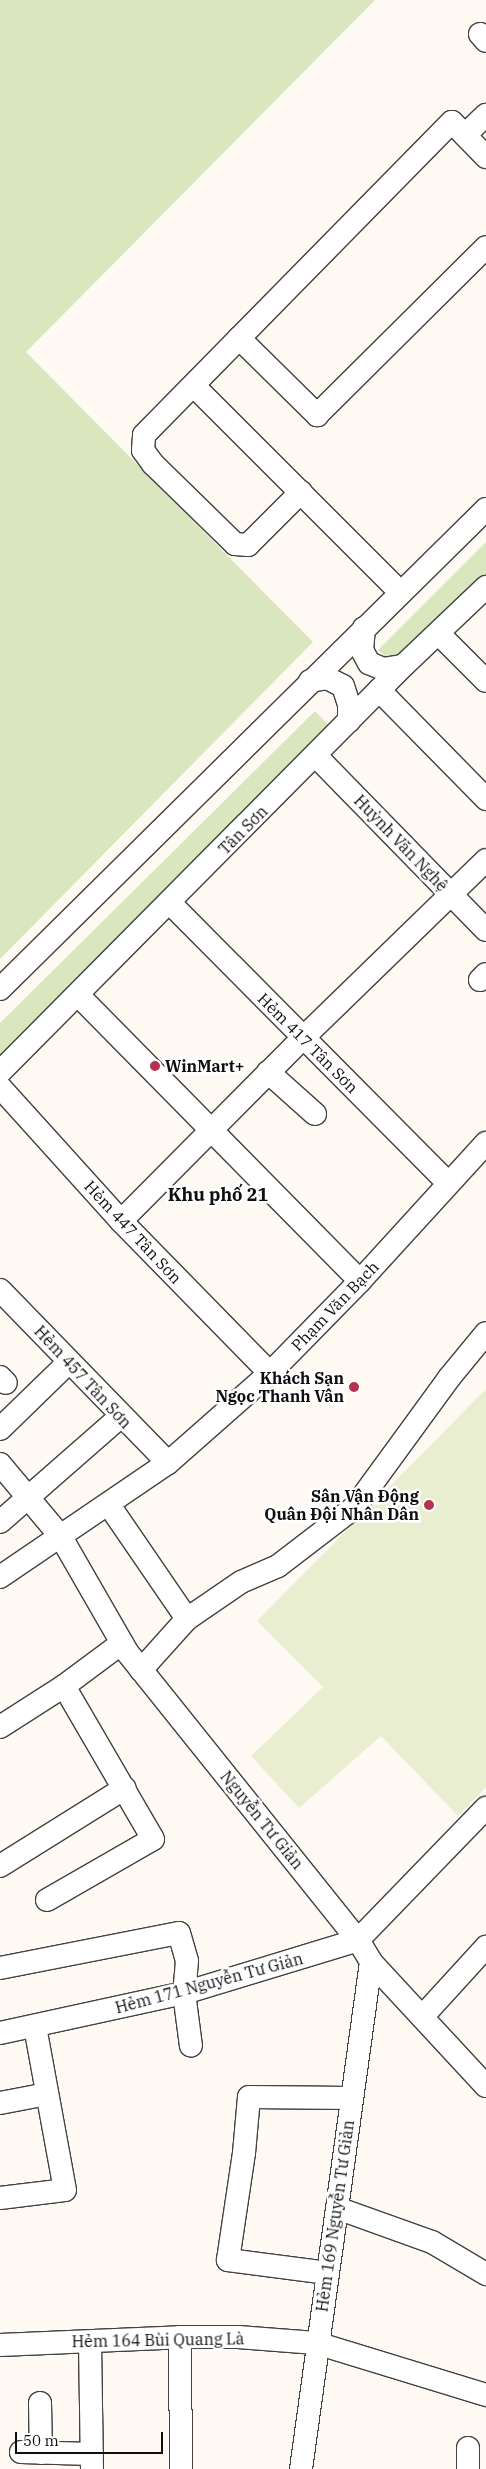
<!DOCTYPE html>
<html>
<head>
<meta charset="utf-8">
<style>
  body { margin:0 }
  #map { position:relative; width:486px; height:2469px; overflow:hidden; background:#fefaf3; font-family:"IBM Plex Serif",serif }
  div>[style] { position:absolute }
  .green>* { inset:0; background:#d9e6be }
  .pitch>* { inset:0; background:#e8eecf }
  .roads { filter:drop-shadow(1px 0 #424242) drop-shadow(-1px 0 #424242) drop-shadow(0 1px #424242) drop-shadow(0 -1px #424242) }
  .minor>* { height:22px; margin:-11px; padding:0 11px; transform-origin:11px; border-radius:11px; background:#fff }
  .dots>* { width:14px; height:14px; translate:-50% -50%; box-sizing:border-box; border:2px solid #fff; border-radius:50% }
  span { translate:-50% -50%; white-space:nowrap; text-align:center; line-height:1.15; -webkit-text-stroke:5px #fff; paint-order:stroke }
  .street-label { font-size:16px; color:#0f0f0f }
  .poi-label { font-size:16px; color:#0f0f0f; font-weight:700 }
  .left { translate:0 -50%; text-align:left }
  .right { translate:-100% -50%; text-align:right }
  .neighbourhood-label { font-size:18px; color:#0f0f0f; font-weight:700 }
  .scale { position:absolute; left:15px; top:2432px; width:148px; height:22px; box-sizing:border-box; border:2px solid #0f0f0f; border-top:0; padding-left:6px; font-size:15px; line-height:18px; white-space:nowrap; color:#0f0f0f; -webkit-text-stroke:4px #fff; paint-order:stroke }
</style>
</head>
<body>
<div id="map">
  <div class="green">
    <div style="clip-path:polygon(0 0,375px 0,26px 352px,313px 642px,0 959px)"></div>
    <div style="clip-path:polygon(486px 542px,486px 587px,401px 671px,378px 650px)"></div>
    <div style="clip-path:polygon(315px 711px,337px 734px,0 1074px,0 1023px)"></div>
  </div>
  <div class="pitch">
    <div style="clip-path:polygon(486px 1389px,486px 1787px,458px 1816px,381px 1736px,299px 1808px,251px 1756px,323px 1687px,257px 1621px)"></div>
  </div>
  <div class="roads">
    <div class="minor">
      <div style="left:480px;top:34px;width:9px;rotate:49deg"></div>
      <div style="left:465px;top:135px;width:29px;rotate:-44deg"></div>
      <div style="left:239px;top:338px;width:110px;rotate:44.6deg"></div>
      <div style="left:317px;top:415px;width:238px;rotate:-44.8deg"></div>
      <div style="left:194px;top:386px;width:291px;rotate:45deg"></div>
      <div style="left:301px;top:492px;width:75px;rotate:135deg"></div>
      <div style="left:248px;top:545px;width:13px;rotate:-176deg"></div>
      <div style="left:235px;top:544px;width:115px;rotate:-135.7deg"></div>
      <div style="left:153px;top:464px;width:17px;rotate:-126deg"></div>
      <div style="left:143px;top:450px;width:15px;rotate:-86deg"></div>
      <div style="left:144px;top:435px;width:439px;rotate:-45.5deg"></div>
      <div style="left:452px;top:122px;width:49px;rotate:45.8deg"></div>
      <div style="left:364px;top:628px;width:22px;rotate:95deg"></div>
      <div style="left:362px;top:650px;width:15px;rotate:62deg"></div>
      <div style="left:369px;top:663px;width:15px;rotate:23deg"></div>
      <div style="left:383px;top:669px;width:20px;rotate:-9deg"></div>
      <div style="left:439px;top:634px;width:66px;rotate:45deg"></div>
      <div style="left:310px;top:681px;width:17px;rotate:-10deg"></div>
      <div style="left:327px;top:678px;width:18px;rotate:27deg"></div>
      <div style="left:343px;top:686px;width:19px;rotate:72deg"></div>
      <div style="left:349px;top:704px;width:17px;rotate:90deg"></div>
      <div style="left:379px;top:690px;width:153px;rotate:45.5deg"></div>
      <div style="left:316px;top:756px;width:243px;rotate:45.7deg"></div>
      <div style="left:170px;top:903px;width:395px;rotate:45.2deg"></div>
      <div style="left:480px;top:980px;width:8px;rotate:-45deg"></div>
      <div style="left:0;top:989px;width:683px;rotate:-44.64deg"></div>
      <div style="left:79px;top:996px;width:400px;rotate:45.4deg"></div>
      <div style="left:0;top:1072px;width:572px;rotate:-45.21deg"></div>
      <div style="left:403px;top:666px;width:115px;rotate:-43.6deg"></div>
      <div style="left:268px;top:1072px;width:63px;rotate:41.8deg"></div>
      <div style="left:0;top:1087px;width:181px;rotate:47.9deg"></div>
      <div style="left:121px;top:1221px;width:213px;rotate:45.6deg"></div>
      <div style="left:121px;top:1221px;width:258px;rotate:-45.2deg"></div>
      <div style="left:303px;top:1038px;width:255px;rotate:-44.2deg"></div>
      <div style="left:0;top:1290px;width:241px;rotate:45.8deg"></div>
      <div style="left:0;top:1377px;width:8px;rotate:45deg"></div>
      <div style="left:0;top:1429px;width:96px;rotate:-44.2deg"></div>
      <div style="left:0;top:1464px;width:95px;rotate:50.1deg"></div>
      <div style="left:61px;top:1537px;width:133px;rotate:60.1deg"></div>
      <div style="left:127px;top:1652px;width:369px;rotate:51.3deg"></div>
      <div style="left:358px;top:1940px;width:26px;rotate:59deg"></div>
      <div style="left:371px;top:1962px;width:169px;rotate:47.2deg"></div>
      <div style="left:109px;top:1505px;width:138px;rotate:55.6deg"></div>
      <div style="left:0;top:1522px;width:159px;rotate:-41.2deg"></div>
      <div style="left:0;top:1577px;width:203px;rotate:-34.2deg"></div>
      <div style="left:168px;top:1463px;width:136px;rotate:-41.4deg"></div>
      <div style="left:270px;top:1373px;width:129px;rotate:-45.6deg"></div>
      <div style="left:360px;top:1281px;width:187px;rotate:-47.6deg"></div>
      <div style="left:141px;top:1670px;width:69px;rotate:-48deg"></div>
      <div style="left:187px;top:1619px;width:65px;rotate:-34.4deg"></div>
      <div style="left:241px;top:1582px;width:40px;rotate:-23.4deg"></div>
      <div style="left:278px;top:1566px;width:97px;rotate:-37.5deg"></div>
      <div style="left:355px;top:1507px;width:160px;rotate:-53.9deg"></div>
      <div style="left:449px;top:1378px;width:58px;rotate:-50.6deg"></div>
      <div style="left:0;top:1727px;width:76px;rotate:-32.6deg"></div>
      <div style="left:64px;top:1686px;width:72px;rotate:-36.6deg"></div>
      <div style="left:0;top:1866px;width:147px;rotate:-32deg"></div>
      <div style="left:47px;top:1900px;width:122px;rotate:-29.9deg"></div>
      <div style="left:153px;top:1839px;width:177px;rotate:-120.2deg"></div>
      <div style="left:0;top:1968px;width:182px;rotate:-11.1deg"></div>
      <div style="left:179px;top:1933px;width:29px;rotate:74deg"></div>
      <div style="left:187px;top:1961px;width:32px;rotate:95deg"></div>
      <div style="left:184px;top:1993px;width:53px;rotate:82.5deg"></div>
      <div style="left:422px;top:2017px;width:95px;rotate:-47.6deg"></div>
      <div style="left:0;top:2033px;width:188px;rotate:-12.3deg"></div>
      <div style="left:184px;top:1993px;width:182px;rotate:-16.9deg"></div>
      <div style="left:358px;top:1940px;width:184px;rotate:-45.9deg"></div>
      <div style="left:0;top:2103px;width:48px;rotate:-10.8deg"></div>
      <div style="left:0;top:2198px;width:65px;rotate:-7deg"></div>
      <div style="left:65px;top:2190px;width:166px;rotate:-100.4deg"></div>
      <div style="left:337px;top:2208px;width:101px;rotate:19.7deg"></div>
      <div style="left:432px;top:2242px;width:63px;rotate:30.7deg"></div>
      <div style="left:328px;top:2273px;width:101px;rotate:-172.6deg"></div>
      <div style="left:228px;top:2260px;width:108px;rotate:-81.5deg"></div>
      <div style="left:244px;top:2153px;width:56px;rotate:-84.9deg"></div>
      <div style="left:249px;top:2097px;width:102px;rotate:0.6deg"></div>
      <div style="left:180px;top:2337px;width:132px;rotate:89.6deg"></div>
      <div style="left:90px;top:2342px;width:127px;rotate:89.1deg"></div>
      <div style="left:0;top:2345px;width:180px;rotate:-2.5deg"></div>
      <div style="left:180px;top:2337px;width:58px"></div>
      <div style="left:238px;top:2337px;width:78px;rotate:4.4deg"></div>
      <div style="left:316px;top:2343px;width:178px;rotate:17deg"></div>
      <div style="left:40px;top:2403px;width:50px;rotate:88.9deg"></div>
      <div style="left:468px;top:2448px;width:21px;rotate:90deg"></div>
      <div style="left:21px;top:2452px;width:71px;rotate:1.6deg"></div>
      <div style="left:301px;top:2469px;width:512px;rotate:-82.14deg"></div>
    </div>
  </div>
  <div class="dots">
    <div style="left:155px;top:1066px;background:#b4324d"></div>
    <div style="left:354px;top:1387px;background:#b4324d"></div>
    <div style="left:429px;top:1505px;background:#b4324d"></div>
  </div>
  <div class="street-label">
    <span style="left:243px;top:830px;rotate:-45deg">Tân Sơn</span>
    <span style="left:401px;top:843px;rotate:46deg">Huỳnh Văn Nghệ</span>
    <span style="left:308px;top:1043px;rotate:45deg">Hẻm 417 Tân Sơn</span>
    <span style="left:133px;top:1232px;rotate:47deg">Hẻm 447 Tân Sơn</span>
    <span style="left:335px;top:1306px;rotate:-46deg">Phạm Văn Bạch</span>
    <span style="left:83px;top:1377px;rotate:47deg">Hẻm 457 Tân Sơn</span>
    <span style="left:262px;top:1820px;rotate:51deg">Nguyễn Tư Giản</span>
    <span style="left:209px;top:1983px;rotate:-15deg">Hẻm 171 Nguyễn Tư Giản</span>
    <span style="left:335px;top:2216px;rotate:-82deg">Hẻm 169 Nguyễn Tư Giản</span>
    <span style="left:158px;top:2340px;rotate:-1deg">Hẻm 164 Bùi Quang Là</span>
  </div>
  <div class="poi-label">
    <span class="left" style="left:165px;top:1066px">WinMart+</span>
    <span class="right" style="left:344px;top:1387px">Khách Sạn<br>Ngọc Thanh Vân</span>
    <span class="right" style="left:419px;top:1505px">Sân Vận Động<br>Quân Đội Nhân Dân</span>
  </div>
  <div class="neighbourhood-label">
    <span style="left:218px;top:1195px">Khu phố 21</span>
  </div>
  <div class="scale">50 m</div>
</div>
</body>
</html>
